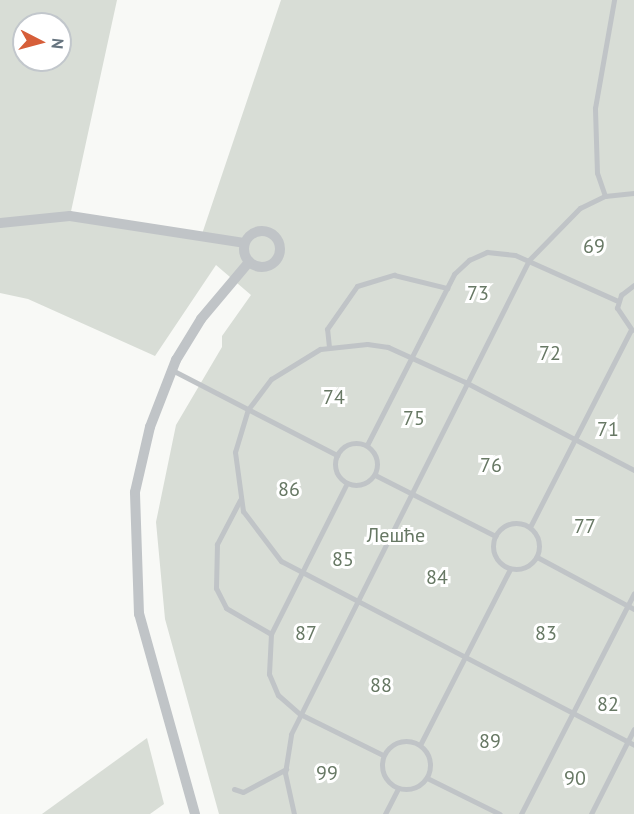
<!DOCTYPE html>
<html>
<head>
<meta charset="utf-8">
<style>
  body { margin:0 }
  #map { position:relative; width:634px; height:814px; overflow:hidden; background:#f8f9f6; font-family:"PT Sans",sans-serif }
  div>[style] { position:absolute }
  .green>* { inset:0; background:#d8ddd6 }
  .service>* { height:5px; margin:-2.5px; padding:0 2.5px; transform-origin:2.5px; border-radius:2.5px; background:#c0c4c7 }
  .service>.ring { margin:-2.5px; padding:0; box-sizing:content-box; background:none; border:5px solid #c0c4c7; border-radius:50% }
  .minor>* { height:10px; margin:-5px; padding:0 5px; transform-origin:5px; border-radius:5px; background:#c0c4c7 }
  .minor>.ring { margin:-5px; padding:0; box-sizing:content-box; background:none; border:10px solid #c0c4c7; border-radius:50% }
  span { translate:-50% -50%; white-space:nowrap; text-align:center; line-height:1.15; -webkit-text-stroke:6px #fff; paint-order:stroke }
  .park-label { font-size:20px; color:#677864 }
  .north { position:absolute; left:12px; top:12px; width:60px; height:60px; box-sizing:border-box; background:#fff; border:2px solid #c2c7cc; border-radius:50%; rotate:96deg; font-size:16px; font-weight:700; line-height:24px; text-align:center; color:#66747f }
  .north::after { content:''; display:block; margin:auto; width:21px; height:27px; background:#d65e39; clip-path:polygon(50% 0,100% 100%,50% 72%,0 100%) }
</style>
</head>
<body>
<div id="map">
  <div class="green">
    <div style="clip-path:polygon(evenodd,0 0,117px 0,70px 216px,202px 234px,281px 0,634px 0,634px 814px,219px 814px,165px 619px,156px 522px,176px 425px,222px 347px,222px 336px,251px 295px,216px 265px,155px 356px,28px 299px,0 293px,0 0,24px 24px,60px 24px,60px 60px,24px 60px,24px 24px)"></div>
    <div style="clip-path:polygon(147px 738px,164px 804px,150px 814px,42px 814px)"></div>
  </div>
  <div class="service">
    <div style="left:605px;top:196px;width:24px;rotate:-109deg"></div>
    <div style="left:597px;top:173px;width:65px;rotate:-91.8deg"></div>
    <div style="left:595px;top:108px;width:110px;rotate:-80deg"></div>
    <div style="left:632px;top:330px;width:27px;rotate:-124deg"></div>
    <div style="left:617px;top:308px;width:14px;rotate:-73deg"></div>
    <div style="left:621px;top:295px;width:16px;rotate:-38deg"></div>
    <div style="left:329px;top:347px;width:18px;rotate:-96deg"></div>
    <div style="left:327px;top:329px;width:52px;rotate:-55.1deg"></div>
    <div style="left:357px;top:286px;width:39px;rotate:-17deg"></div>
    <div style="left:394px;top:275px;width:55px;rotate:13.8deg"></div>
    <div style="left:172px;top:370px;width:186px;rotate:27.3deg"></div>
    <div class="ring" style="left:335px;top:443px;width:37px;height:37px"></div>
    <div style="left:367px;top:445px;width:192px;rotate:-63deg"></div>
    <div style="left:454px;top:274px;width:21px;rotate:-43deg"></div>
    <div style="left:469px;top:260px;width:20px;rotate:-24deg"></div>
    <div style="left:487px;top:252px;width:28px;rotate:6deg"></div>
    <div style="left:515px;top:255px;width:113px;rotate:24.1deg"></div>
    <div style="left:634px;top:470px;width:191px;rotate:-152.5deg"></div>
    <div style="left:465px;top:382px;width:85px;rotate:-155.6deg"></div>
    <div style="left:388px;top:347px;width:21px;rotate:-172deg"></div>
    <div style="left:367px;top:344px;width:47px;rotate:173.9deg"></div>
    <div style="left:320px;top:349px;width:57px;rotate:148.5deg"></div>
    <div style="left:271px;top:379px;width:38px;rotate:127deg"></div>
    <div style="left:248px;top:409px;width:45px;rotate:106.8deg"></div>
    <div style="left:235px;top:452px;width:60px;rotate:82.3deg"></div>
    <div style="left:243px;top:511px;width:63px;rotate:52.8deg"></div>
    <div style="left:281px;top:561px;width:398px;rotate:27.5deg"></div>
    <div style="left:375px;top:475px;width:135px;rotate:26.9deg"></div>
    <div style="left:347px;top:483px;width:169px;rotate:116.7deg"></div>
    <div style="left:271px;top:634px;width:40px;rotate:92.9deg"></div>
    <div style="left:269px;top:674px;width:23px;rotate:67deg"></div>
    <div style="left:278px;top:695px;width:29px;rotate:41deg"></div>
    <div style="left:300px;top:714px;width:93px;rotate:26.3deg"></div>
    <div style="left:240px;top:500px;width:50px;rotate:117.6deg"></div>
    <div style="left:217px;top:544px;width:44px;rotate:91.3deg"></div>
    <div style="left:216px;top:588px;width:22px;rotate:63deg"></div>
    <div style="left:226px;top:608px;width:52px;rotate:30deg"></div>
    <div class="ring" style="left:493px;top:523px;width:41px;height:41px"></div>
    <div style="left:530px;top:527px;width:221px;rotate:-62.9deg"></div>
    <div style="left:537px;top:557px;width:110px;rotate:28.2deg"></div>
    <div class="ring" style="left:382px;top:741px;width:43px;height:43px"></div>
    <div style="left:420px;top:745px;width:198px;rotate:-62.9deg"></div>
    <div style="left:427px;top:778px;width:81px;rotate:26.3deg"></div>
    <div style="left:234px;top:789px;width:9px;rotate:18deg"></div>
    <div style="left:243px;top:792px;width:49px;rotate:-28.1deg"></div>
    <div style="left:294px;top:814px;width:42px;rotate:-102.4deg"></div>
    <div style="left:285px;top:773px;width:39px;rotate:-81deg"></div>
    <div style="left:291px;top:734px;width:530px;rotate:-63.34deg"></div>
    <div style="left:529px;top:260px;width:73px;rotate:-45.6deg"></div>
    <div style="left:580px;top:208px;width:28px;rotate:-26deg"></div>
    <div style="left:605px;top:196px;width:29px;rotate:-6deg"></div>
    <div style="left:385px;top:814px;width:28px;rotate:-63deg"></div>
    <div style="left:521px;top:814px;width:248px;rotate:-62.9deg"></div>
    <div style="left:591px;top:814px;width:95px;rotate:-63.2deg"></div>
  </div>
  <div class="minor">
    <div style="left:0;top:223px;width:70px;rotate:-5.7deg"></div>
    <div style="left:70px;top:216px;width:176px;rotate:8.8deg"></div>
    <div class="ring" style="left:244px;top:231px;width:26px;height:26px"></div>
    <div style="left:195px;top:814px;width:208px;rotate:-105.6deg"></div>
    <div style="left:139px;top:614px;width:122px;rotate:-91.9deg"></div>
    <div style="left:135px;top:492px;width:67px;rotate:-77deg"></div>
    <div style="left:150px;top:427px;width:72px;rotate:-68.8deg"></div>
    <div style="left:176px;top:360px;width:48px;rotate:-58.6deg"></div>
    <div style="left:201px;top:319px;width:75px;rotate:-49.9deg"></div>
  </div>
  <div class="park-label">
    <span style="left:594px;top:246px">69</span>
    <span style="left:478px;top:293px">73</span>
    <span style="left:550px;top:353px">72</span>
    <span style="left:334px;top:397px">74</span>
    <span style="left:414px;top:418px">75</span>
    <span style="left:608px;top:429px">71</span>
    <span style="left:491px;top:465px">76</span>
    <span style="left:289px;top:489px">86</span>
    <span style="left:585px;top:526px">77</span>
    <span style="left:396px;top:535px">Лешће</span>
    <span style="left:343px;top:559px">85</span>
    <span style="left:437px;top:577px">84</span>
    <span style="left:306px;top:633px">87</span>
    <span style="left:546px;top:633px">83</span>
    <span style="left:381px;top:685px">88</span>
    <span style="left:608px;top:704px">82</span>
    <span style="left:490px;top:741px">89</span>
    <span style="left:327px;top:773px">99</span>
    <span style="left:575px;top:778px">90</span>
  </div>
  <div class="north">N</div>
</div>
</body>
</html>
